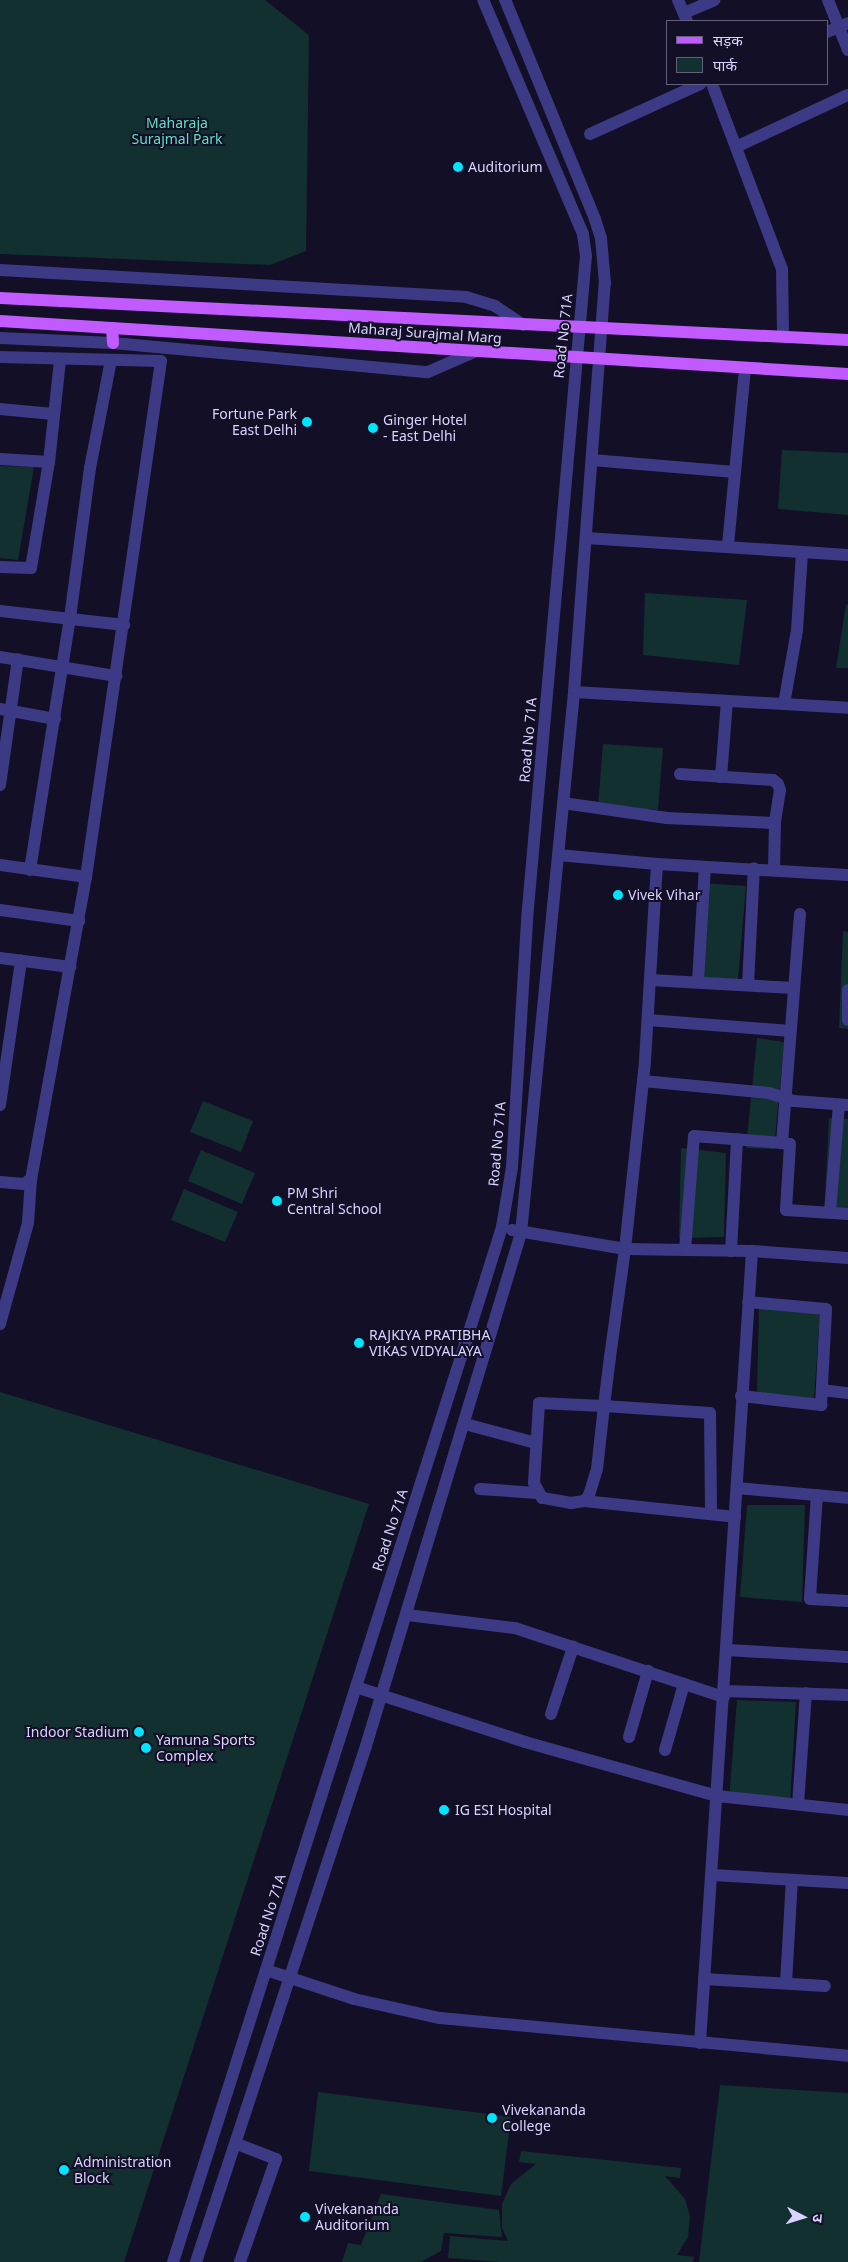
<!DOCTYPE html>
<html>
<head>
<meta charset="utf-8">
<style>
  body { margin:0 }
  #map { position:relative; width:848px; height:2262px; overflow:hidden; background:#130f26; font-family:"Noto Sans","Noto Sans Devanagari",sans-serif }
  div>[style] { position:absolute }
  .green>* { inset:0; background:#12302f }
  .minor>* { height:12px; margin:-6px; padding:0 6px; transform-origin:6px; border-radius:6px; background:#3d3a85 }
  .major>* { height:12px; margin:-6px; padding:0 6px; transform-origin:6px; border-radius:6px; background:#c25bff }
  .dots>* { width:14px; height:14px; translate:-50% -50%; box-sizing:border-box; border:2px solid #130f26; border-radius:50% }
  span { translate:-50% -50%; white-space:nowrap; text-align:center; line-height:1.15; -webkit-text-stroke:4px #130f26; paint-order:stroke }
  .park-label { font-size:14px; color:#5fe0c0 }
  .poi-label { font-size:14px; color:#d9d4ff }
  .left { translate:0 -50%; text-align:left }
  .right { translate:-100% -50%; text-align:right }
  .street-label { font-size:14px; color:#d9d4ff }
  .legend { position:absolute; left:666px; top:20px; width:162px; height:65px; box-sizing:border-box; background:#130f26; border:1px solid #625e7d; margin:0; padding:6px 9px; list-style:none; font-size:15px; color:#d9d4ff }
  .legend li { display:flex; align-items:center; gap:10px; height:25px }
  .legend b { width:25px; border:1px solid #625e7d }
  .north { position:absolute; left:778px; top:2192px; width:50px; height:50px; -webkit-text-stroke:4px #130f26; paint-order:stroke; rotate:95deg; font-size:14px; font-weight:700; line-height:20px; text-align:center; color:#d9d4ff }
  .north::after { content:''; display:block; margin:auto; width:18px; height:22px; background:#d9d4ff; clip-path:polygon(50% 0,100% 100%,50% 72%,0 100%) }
</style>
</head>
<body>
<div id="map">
  <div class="green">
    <div style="clip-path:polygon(0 0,265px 0,309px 35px,306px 251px,270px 265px,0 254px)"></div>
    <div style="clip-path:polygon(782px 450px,848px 453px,848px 515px,778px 509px)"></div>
    <div style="clip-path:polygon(0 466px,34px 467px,18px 560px,0 558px)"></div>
    <div style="clip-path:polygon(645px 593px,747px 600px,739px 665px,643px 655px)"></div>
    <div style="clip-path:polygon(846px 604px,848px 605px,848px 668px,836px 668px)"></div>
    <div style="clip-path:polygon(603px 744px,663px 748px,658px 810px,598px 806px)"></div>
    <div style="clip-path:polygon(702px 883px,746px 886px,738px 980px,694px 976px)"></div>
    <div style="clip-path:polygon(843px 931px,848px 932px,848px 1029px,839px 1028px)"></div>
    <div style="clip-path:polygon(757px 1038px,784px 1042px,774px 1149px,746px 1148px)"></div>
    <div style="clip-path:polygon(203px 1101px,253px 1121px,241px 1152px,190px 1132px)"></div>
    <div style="clip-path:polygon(829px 1118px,848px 1119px,848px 1219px,824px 1217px)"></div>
    <div style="clip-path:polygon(681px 1148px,726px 1153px,724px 1237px,679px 1238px)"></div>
    <div style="clip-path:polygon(201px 1150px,255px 1173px,242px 1204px,188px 1181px)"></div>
    <div style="clip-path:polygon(184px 1189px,238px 1212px,225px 1242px,171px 1220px)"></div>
    <div style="clip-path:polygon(759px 1308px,820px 1313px,814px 1399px,757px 1394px)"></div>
    <div style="clip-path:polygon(0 1392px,369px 1504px,124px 2262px,0 2262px)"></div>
    <div style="clip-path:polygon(747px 1505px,805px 1505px,802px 1602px,740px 1597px)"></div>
    <div style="clip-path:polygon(737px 1700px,796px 1702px,790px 1804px,729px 1799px)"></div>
    <div style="clip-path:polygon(720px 2085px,848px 2093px,848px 2262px,699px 2262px)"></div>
    <div style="clip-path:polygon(318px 2092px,511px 2117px,501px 2196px,309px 2171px)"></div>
    <div style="clip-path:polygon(521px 2151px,681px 2168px,680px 2178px,665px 2176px,685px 2199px,690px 2217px,688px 2237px,677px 2255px,694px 2257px,693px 2262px,501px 2262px,448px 2258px,450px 2236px,508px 2241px,502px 2228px,502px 2204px,511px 2184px,536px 2164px,519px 2162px)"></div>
    <div style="clip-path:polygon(381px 2194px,499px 2210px,502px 2237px,444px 2233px,441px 2251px,421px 2262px,342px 2262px,348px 2243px,361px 2245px)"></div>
  </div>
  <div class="minor">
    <div style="left:678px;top:0;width:23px;rotate:67deg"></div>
    <div style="left:828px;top:0;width:54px;rotate:68.2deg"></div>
    <div style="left:684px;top:13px;width:33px;rotate:-23deg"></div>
    <div style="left:827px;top:32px;width:23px;rotate:-23deg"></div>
    <div style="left:712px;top:84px;width:198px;rotate:69.3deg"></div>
    <div style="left:782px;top:269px;width:66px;rotate:89.1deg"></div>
    <div style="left:590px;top:134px;width:121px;rotate:-24.4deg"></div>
    <div style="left:738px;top:146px;width:121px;rotate:-24.9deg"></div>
    <div style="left:0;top:270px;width:467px;rotate:3.3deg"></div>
    <div style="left:466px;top:297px;width:30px;rotate:17deg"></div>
    <div style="left:495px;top:306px;width:34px;rotate:34deg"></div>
    <div style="left:0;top:338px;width:113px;rotate:2.5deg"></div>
    <div style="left:113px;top:343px;width:316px;rotate:5.3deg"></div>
    <div style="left:428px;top:372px;width:52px;rotate:-23.6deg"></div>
    <div style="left:0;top:357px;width:161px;rotate:1.4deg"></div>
    <div style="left:161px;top:361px;width:521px;rotate:98.27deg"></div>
    <div style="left:86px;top:877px;width:307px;rotate:100.3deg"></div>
    <div style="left:31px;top:1179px;width:44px;rotate:93.9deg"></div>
    <div style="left:28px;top:1223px;width:105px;rotate:105.5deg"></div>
    <div style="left:0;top:409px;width:53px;rotate:5.4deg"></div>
    <div style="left:0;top:459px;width:49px;rotate:3.5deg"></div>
    <div style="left:592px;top:460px;width:143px;rotate:4.8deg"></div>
    <div style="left:586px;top:538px;width:263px;rotate:3.7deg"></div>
    <div style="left:728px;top:545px;width:178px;rotate:-84.5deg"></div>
    <div style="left:0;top:567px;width:31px;rotate:2deg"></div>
    <div style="left:31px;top:568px;width:108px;rotate:-80.4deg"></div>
    <div style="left:49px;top:462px;width:102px;rotate:-83.8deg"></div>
    <div style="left:0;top:611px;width:125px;rotate:6.4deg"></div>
    <div style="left:0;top:657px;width:118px;rotate:9.3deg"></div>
    <div style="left:574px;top:692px;width:274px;rotate:3.3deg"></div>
    <div style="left:784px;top:704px;width:75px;rotate:-80deg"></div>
    <div style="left:797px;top:630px;width:77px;rotate:-86.3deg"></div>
    <div style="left:0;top:709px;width:56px;rotate:10.3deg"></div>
    <div style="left:680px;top:774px;width:93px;rotate:3.7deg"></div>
    <div style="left:773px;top:780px;width:6px;rotate:39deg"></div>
    <div style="left:778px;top:784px;width:6px;rotate:72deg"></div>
    <div style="left:780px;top:790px;width:33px;rotate:99deg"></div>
    <div style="left:775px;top:823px;width:47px;rotate:91.2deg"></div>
    <div style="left:721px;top:777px;width:76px;rotate:-85.5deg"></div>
    <div style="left:0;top:785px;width:127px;rotate:-81.9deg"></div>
    <div style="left:563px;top:803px;width:105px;rotate:8.2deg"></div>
    <div style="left:667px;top:818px;width:108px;rotate:2.7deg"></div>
    <div style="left:558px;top:855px;width:99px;rotate:5.2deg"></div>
    <div style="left:657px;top:864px;width:191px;rotate:3.3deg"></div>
    <div style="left:657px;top:864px;width:198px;rotate:93.5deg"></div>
    <div style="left:645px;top:1062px;width:188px;rotate:96.1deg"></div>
    <div style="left:625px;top:1249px;width:109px;rotate:97.9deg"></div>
    <div style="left:610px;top:1357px;width:49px;rotate:97deg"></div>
    <div style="left:604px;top:1406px;width:63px;rotate:96.3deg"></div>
    <div style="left:597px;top:1469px;width:28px;rotate:107deg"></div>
    <div style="left:589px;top:1496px;width:7px;rotate:135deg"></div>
    <div style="left:584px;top:1501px;width:13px;rotate:171deg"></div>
    <div style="left:571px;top:1503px;width:29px;rotate:-170deg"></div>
    <div style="left:542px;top:1498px;width:17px;rotate:-118deg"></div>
    <div style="left:534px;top:1483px;width:80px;rotate:-86.4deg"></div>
    <div style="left:539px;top:1403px;width:65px;rotate:2.6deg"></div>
    <div style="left:604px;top:1406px;width:106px;rotate:3.8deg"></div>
    <div style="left:710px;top:1413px;width:101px;rotate:89.4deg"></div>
    <div style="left:0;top:865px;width:87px;rotate:7.9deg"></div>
    <div style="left:30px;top:870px;width:255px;rotate:-81deg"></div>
    <div style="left:70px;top:618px;width:151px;rotate:-82.4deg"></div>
    <div style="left:90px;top:468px;width:110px;rotate:-79deg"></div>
    <div style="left:0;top:910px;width:80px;rotate:7.9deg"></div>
    <div style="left:800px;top:914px;width:230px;rotate:94.5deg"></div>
    <div style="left:782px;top:1143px;width:8px;rotate:7deg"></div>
    <div style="left:790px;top:1144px;width:66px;rotate:93.5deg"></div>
    <div style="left:786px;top:1210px;width:62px;rotate:3.7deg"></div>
    <div style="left:0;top:958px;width:71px;rotate:7.3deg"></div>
    <div style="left:650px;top:980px;width:144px;rotate:3.2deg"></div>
    <div style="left:698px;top:981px;width:114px;rotate:-86.5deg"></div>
    <div style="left:748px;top:985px;width:117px;rotate:-87.1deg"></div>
    <div style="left:848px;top:990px;width:30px;rotate:90deg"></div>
    <div style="left:648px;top:1020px;width:143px;rotate:4.4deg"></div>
    <div style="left:643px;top:1081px;width:127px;rotate:5.4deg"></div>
    <div style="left:769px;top:1093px;width:26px;rotate:18deg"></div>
    <div style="left:794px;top:1101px;width:54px;rotate:4.2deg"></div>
    <div style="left:0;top:1105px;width:146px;rotate:-81.7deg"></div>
    <div style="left:0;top:1182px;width:24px;rotate:5deg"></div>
    <div style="left:24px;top:1184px;width:9px;rotate:-36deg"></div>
    <div style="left:830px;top:1212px;width:108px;rotate:-85.2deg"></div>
    <div style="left:512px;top:1230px;width:115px;rotate:9.5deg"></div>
    <div style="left:625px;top:1249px;width:127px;rotate:0.9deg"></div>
    <div style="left:752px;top:1251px;width:96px;rotate:4.2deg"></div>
    <div style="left:685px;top:1250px;width:114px;rotate:-85.5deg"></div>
    <div style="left:694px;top:1136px;width:88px;rotate:4.5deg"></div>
    <div style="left:731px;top:1251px;width:112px;rotate:-86.9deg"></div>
    <div style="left:822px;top:1390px;width:26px;rotate:7deg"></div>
    <div style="left:741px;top:1396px;width:81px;rotate:6.4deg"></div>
    <div style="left:821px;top:1405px;width:96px;rotate:-87deg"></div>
    <div style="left:826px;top:1309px;width:78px;rotate:-174.9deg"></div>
    <div style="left:465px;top:1424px;width:73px;rotate:15deg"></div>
    <div style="left:737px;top:1488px;width:111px;rotate:5.1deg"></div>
    <div style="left:480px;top:1489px;width:57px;rotate:4deg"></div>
    <div style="left:817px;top:1495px;width:104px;rotate:93.9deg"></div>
    <div style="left:810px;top:1599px;width:38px;rotate:3deg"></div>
    <div style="left:584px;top:1501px;width:152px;rotate:6deg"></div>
    <div style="left:407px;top:1615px;width:109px;rotate:6.9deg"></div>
    <div style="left:515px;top:1628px;width:220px;rotate:18.3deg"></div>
    <div style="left:727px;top:1650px;width:121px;rotate:3.3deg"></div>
    <div style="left:356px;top:1687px;width:178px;rotate:18deg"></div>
    <div style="left:525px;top:1742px;width:199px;rotate:15.7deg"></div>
    <div style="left:717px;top:1796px;width:132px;rotate:6.1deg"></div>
    <div style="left:724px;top:1691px;width:124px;rotate:1.8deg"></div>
    <div style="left:551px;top:1714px;width:71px;rotate:-71.8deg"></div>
    <div style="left:629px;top:1737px;width:69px;rotate:-73.9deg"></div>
    <div style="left:665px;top:1750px;width:69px;rotate:-73.9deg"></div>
    <div style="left:798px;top:1804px;width:111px;rotate:-85.9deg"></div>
    <div style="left:713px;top:1875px;width:135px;rotate:3.4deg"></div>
    <div style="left:266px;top:1970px;width:93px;rotate:18.2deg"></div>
    <div style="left:354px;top:1999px;width:88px;rotate:12.5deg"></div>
    <div style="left:440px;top:2018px;width:410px;rotate:5.3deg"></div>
    <div style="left:704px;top:1979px;width:121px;rotate:3.3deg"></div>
    <div style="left:786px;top:1983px;width:103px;rotate:-86.7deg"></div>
    <div style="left:700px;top:2043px;width:794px;rotate:-86.24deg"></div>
    <div style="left:237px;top:2144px;width:42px;rotate:21deg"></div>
    <div style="left:276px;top:2159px;width:109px;rotate:109.3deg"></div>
    <div style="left:173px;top:2262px;width:1033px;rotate:-72.35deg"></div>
    <div style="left:486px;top:1278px;width:53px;rotate:-72.6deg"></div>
    <div style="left:502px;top:1227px;width:61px;rotate:-80.5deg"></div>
    <div style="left:512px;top:1167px;width:259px;rotate:-86.5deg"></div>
    <div style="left:528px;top:908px;width:655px;rotate:-84.92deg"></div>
    <div style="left:586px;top:256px;width:22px;rotate:-98deg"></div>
    <div style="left:583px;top:234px;width:254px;rotate:-113.1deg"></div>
    <div style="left:196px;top:2262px;width:543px;rotate:-71.77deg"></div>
    <div style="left:366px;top:1746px;width:536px;rotate:-73.19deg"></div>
    <div style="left:521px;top:1233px;width:544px;rotate:-84.4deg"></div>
    <div style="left:574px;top:692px;width:410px;rotate:-85.7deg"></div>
    <div style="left:605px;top:283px;width:45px;rotate:-95.1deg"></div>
    <div style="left:601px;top:238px;width:20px;rotate:-108deg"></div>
    <div style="left:595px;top:219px;width:237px;rotate:-112.3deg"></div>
  </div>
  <div class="major">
    <div style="left:0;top:298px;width:849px;rotate:2.84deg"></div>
    <div style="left:0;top:321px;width:850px;rotate:3.58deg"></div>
    <div style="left:112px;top:328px;width:15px;rotate:86deg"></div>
  </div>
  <div class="dots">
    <div style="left:458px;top:167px;background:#00e5ff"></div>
    <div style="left:307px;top:422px;background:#00e5ff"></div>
    <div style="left:373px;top:428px;background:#00e5ff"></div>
    <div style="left:618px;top:895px;background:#00e5ff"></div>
    <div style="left:277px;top:1201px;background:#00e5ff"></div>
    <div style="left:359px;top:1343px;background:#00e5ff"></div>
    <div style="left:139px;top:1732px;background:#00e5ff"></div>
    <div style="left:146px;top:1748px;background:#00e5ff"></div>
    <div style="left:444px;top:1810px;background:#00e5ff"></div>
    <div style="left:492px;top:2118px;background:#00e5ff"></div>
    <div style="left:64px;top:2170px;background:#00e5ff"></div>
    <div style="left:305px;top:2217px;background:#00e5ff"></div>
  </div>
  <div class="park-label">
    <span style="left:177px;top:131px">Maharaja<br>Surajmal Park</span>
  </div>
  <div class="poi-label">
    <span class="left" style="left:468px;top:167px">Auditorium</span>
    <span class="right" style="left:297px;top:422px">Fortune Park<br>East Delhi</span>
    <span class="left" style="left:383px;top:428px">Ginger Hotel<br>- East Delhi</span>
    <span class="left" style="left:628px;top:895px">Vivek Vihar</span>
    <span class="left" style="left:287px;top:1201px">PM Shri<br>Central School</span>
    <span class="left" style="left:369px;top:1343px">RAJKIYA PRATIBHA<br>VIKAS VIDYALAYA</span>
    <span class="right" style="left:129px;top:1732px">Indoor Stadium</span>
    <span class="left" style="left:156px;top:1748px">Yamuna Sports<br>Complex</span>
    <span class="left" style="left:455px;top:1810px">IG ESI Hospital</span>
    <span class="left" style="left:502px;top:2118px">Vivekananda<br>College</span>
    <span class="left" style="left:74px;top:2170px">Administration<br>Block</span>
    <span class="left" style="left:315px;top:2217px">Vivekananda<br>Auditorium</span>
  </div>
  <div class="street-label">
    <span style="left:425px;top:333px;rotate:4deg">Maharaj Surajmal Marg</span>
    <span style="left:563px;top:336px;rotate:-84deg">Road No 71A</span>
    <span style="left:528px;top:740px;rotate:-85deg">Road No 71A</span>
    <span style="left:497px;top:1144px;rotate:-85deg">Road No 71A</span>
    <span style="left:390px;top:1530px;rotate:-72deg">Road No 71A</span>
    <span style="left:268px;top:1915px;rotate:-72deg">Road No 71A</span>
  </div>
  <ul class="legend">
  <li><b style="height:6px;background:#c25bff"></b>सड़क</li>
  <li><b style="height:14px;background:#12302f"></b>पार्क</li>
  </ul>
  <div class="north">उ</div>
</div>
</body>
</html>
